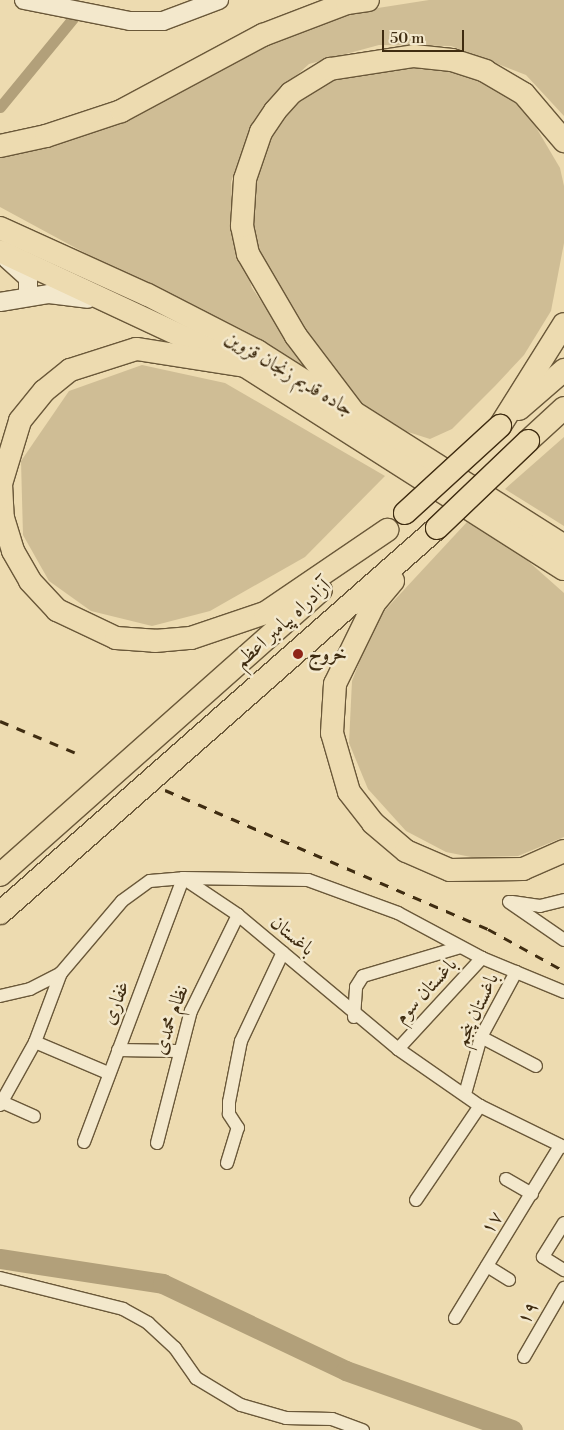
<!DOCTYPE html>
<html>
<head>
<meta charset="utf-8">
<style>
  body { margin:0 }
  #map { position:relative; width:564px; height:1430px; overflow:hidden; background:#eddbb0; font-family:"Libre Bodoni",Amiri,serif }
  div>[style] { position:absolute }
  .green>* { inset:0; background:#cfbd95 }
  .canal>* { height:11px; margin:-5.5px; padding:0 5.5px; transform-origin:5.5px; border-radius:5.5px; background:#b2a07a }
  .river>* { height:20px; margin:-10px; padding:0 10px; transform-origin:10px; border-radius:10px; background:#b2a07a }
  .roads { filter:drop-shadow(1px 0 #6a5839) drop-shadow(-1px 0 #6a5839) drop-shadow(0 1px #6a5839) drop-shadow(0 -1px #6a5839) }
  .street>* { height:12px; margin:-6px; padding:0 6px; transform-origin:6px; border-radius:6px; background:#f3e8cc }
  .secondary>* { height:18px; margin:-9px; padding:0 9px; transform-origin:9px; border-radius:9px; background:#f3e8cc }
  .highway>* { height:22px; margin:-11px; padding:0 11px; transform-origin:11px; border-radius:11px; background:#eddbb0 }
  .rail>* { height:3px; margin-top:-1.5px; transform-origin:0; background:repeating-linear-gradient(90deg,#3f2c11 0 9px,transparent 0 18px) }
  .bridges { filter:drop-shadow(1px 0 #3f2c11) drop-shadow(-1px 0 #3f2c11) drop-shadow(0 1px #3f2c11) drop-shadow(0 -1px #3f2c11) }
  .highway-bridge>* { height:22px; margin:-11px; padding:0 11px; transform-origin:11px; border-radius:11px; background:#eddbb0 }
  .dots>* { width:14px; height:14px; translate:-50% -50%; box-sizing:border-box; border:2px solid #f3e8cc; border-radius:50% }
  span { translate:-50% -50%; white-space:nowrap; text-align:center; line-height:1.15; -webkit-text-stroke:5px #f3e8cc; paint-order:stroke }
  .street-label { font-size:20px; color:#3f2c11 }
  .poi-label { font-size:20px; color:#3f2c11; font-weight:700 }
  .left { translate:0 -50%; text-align:left }
  .scale { position:absolute; left:382px; top:30px; width:82px; height:22px; box-sizing:border-box; border:2px solid #3f2c11; border-top:0; padding-left:6px; font-size:15px; line-height:18px; white-space:nowrap; color:#3f2c11; -webkit-text-stroke:4px #f3e8cc; paint-order:stroke }
</style>
</head>
<body>
<div id="map">
  <div class="green">
    <div style="clip-path:polygon(429px 0,564px 0,564px 116px,526px 75px,451px 46px,379px 45px,309px 64px,271px 99px,248px 136px,231px 182px,234px 226px,252px 288px,314px 377px,0 207px,0 154px,86px 135px,129px 117px,203px 67px,346px 13px)"></div>
    <div style="clip-path:polygon(380px 63px,435px 65px,491px 85px,527px 112px,560px 168px,564px 186px,564px 243px,551px 311px,524px 355px,495px 386px,452px 429px,430px 439px,386px 425px,357px 405px,269px 283px,249px 224px,251px 177px,267px 131px,323px 80px)"></div>
    <div style="clip-path:polygon(142px 365px,225px 383px,385px 476px,305px 557px,210px 611px,152px 626px,91px 611px,49px 581px,23px 535px,21px 461px,69px 391px)"></div>
    <div style="clip-path:polygon(564px 437px,564px 526px,505px 489px)"></div>
    <div style="clip-path:polygon(467px 522px,519px 553px,564px 593px,564px 837px,518px 856px,471px 857px,446px 852px,406px 831px,368px 789px,349px 743px,352px 681px,375px 621px)"></div>
  </div>
  <div class="canal">
    <div style="left:0;top:107px;width:115px;rotate:-50.6deg"></div>
  </div>
  <div class="river">
    <div style="left:0;top:1259px;width:165px;rotate:8.7deg"></div>
    <div style="left:163px;top:1284px;width:203px;rotate:25.4deg"></div>
    <div style="left:346px;top:1371px;width:177px;rotate:19.5deg"></div>
  </div>
  <div class="roads">
    <div class="street">
      <div style="left:509px;top:902px;width:67px;rotate:34.6deg"></div>
      <div style="left:512px;top:902px;width:28px;rotate:8deg"></div>
      <div style="left:540px;top:906px;width:25px;rotate:-14deg"></div>
      <div style="left:0;top:996px;width:31px;rotate:-13deg"></div>
      <div style="left:30px;top:989px;width:35px;rotate:-27deg"></div>
      <div style="left:61px;top:973px;width:94px;rotate:-49.7deg"></div>
      <div style="left:122px;top:901px;width:34px;rotate:-36deg"></div>
      <div style="left:150px;top:881px;width:33px;rotate:-5deg"></div>
      <div style="left:183px;top:878px;width:66px;rotate:33.9deg"></div>
      <div style="left:238px;top:915px;width:209px;rotate:39.9deg"></div>
      <div style="left:398px;top:1049px;width:100px;rotate:34.8deg"></div>
      <div style="left:480px;top:1106px;width:93px;rotate:26deg"></div>
      <div style="left:354px;top:1017px;width:30px;rotate:-86deg"></div>
      <div style="left:356px;top:987px;width:13px;rotate:-58deg"></div>
      <div style="left:363px;top:976px;width:101px;rotate:-16.6deg"></div>
      <div style="left:481px;top:1037px;width:62px;rotate:27.8deg"></div>
      <div style="left:35px;top:1042px;width:79px;rotate:23deg"></div>
      <div style="left:398px;top:1049px;width:124px;rotate:-47.3deg"></div>
      <div style="left:118px;top:1050px;width:60px;rotate:1deg"></div>
      <div style="left:465px;top:1094px;width:59px;rotate:-74.3deg"></div>
      <div style="left:481px;top:1037px;width:74px;rotate:-61.7deg"></div>
      <div style="left:2px;top:1102px;width:35px;rotate:24deg"></div>
      <div style="left:0;top:1105px;width:72px;rotate:-60.9deg"></div>
      <div style="left:35px;top:1042px;width:74px;rotate:-69.4deg"></div>
      <div style="left:84px;top:1142px;width:282px;rotate:-69.4deg"></div>
      <div style="left:183px;top:878px;width:125px;rotate:0.9deg"></div>
      <div style="left:308px;top:880px;width:96px;rotate:20.1deg"></div>
      <div style="left:398px;top:913px;width:95px;rotate:28.2deg"></div>
      <div style="left:482px;top:958px;width:89px;rotate:22.5deg"></div>
      <div style="left:157px;top:1143px;width:136px;rotate:-75.6deg"></div>
      <div style="left:191px;top:1011px;width:107px;rotate:-63.9deg"></div>
      <div style="left:227px;top:1163px;width:37px;rotate:-73deg"></div>
      <div style="left:238px;top:1128px;width:17px;rotate:-123deg"></div>
      <div style="left:229px;top:1114px;width:12px;rotate:-90deg"></div>
      <div style="left:229px;top:1102px;width:62px;rotate:-78.9deg"></div>
      <div style="left:241px;top:1041px;width:98px;rotate:-64.7deg"></div>
      <div style="left:506px;top:1179px;width:30px;rotate:30deg"></div>
      <div style="left:416px;top:1200px;width:114px;rotate:-55.8deg"></div>
      <div style="left:564px;top:1223px;width:40px;rotate:122deg"></div>
      <div style="left:543px;top:1257px;width:25px;rotate:32deg"></div>
      <div style="left:487px;top:1266px;width:26px;rotate:32deg"></div>
      <div style="left:0;top:1278px;width:127px;rotate:14.1deg"></div>
      <div style="left:123px;top:1309px;width:29px;rotate:29deg"></div>
      <div style="left:148px;top:1323px;width:37px;rotate:43deg"></div>
      <div style="left:175px;top:1348px;width:37px;rotate:55deg"></div>
      <div style="left:196px;top:1378px;width:52px;rotate:31deg"></div>
      <div style="left:241px;top:1405px;width:47px;rotate:16.1deg"></div>
      <div style="left:286px;top:1418px;width:46px;rotate:1.2deg"></div>
      <div style="left:332px;top:1419px;width:33px;rotate:20deg"></div>
      <div style="left:455px;top:1318px;width:202px;rotate:-58.6deg"></div>
      <div style="left:524px;top:1357px;width:80px;rotate:-59.9deg"></div>
    </div>
    <div class="secondary">
      <div style="left:24px;top:0;width:108px;rotate:11.2deg"></div>
      <div style="left:130px;top:21px;width:33px"></div>
      <div style="left:163px;top:21px;width:60px;rotate:-20.6deg"></div>
      <div style="left:7px;top:259px;width:28px;rotate:42deg"></div>
      <div style="left:28px;top:278px;width:18px;rotate:90deg"></div>
      <div style="left:0;top:302px;width:50px;rotate:-9.3deg"></div>
      <div style="left:49px;top:294px;width:39px;rotate:7deg"></div>
    </div>
    <div class="highway">
      <div style="left:0;top:146px;width:47px;rotate:-12.3deg"></div>
      <div style="left:46px;top:136px;width:79px;rotate:-18.4deg"></div>
      <div style="left:121px;top:111px;width:161px;rotate:-28.2deg"></div>
      <div style="left:263px;top:35px;width:90px;rotate:-20.9deg"></div>
      <div style="left:347px;top:3px;width:21px;rotate:-8deg"></div>
      <div style="left:0;top:228px;width:162px;rotate:24.4deg"></div>
      <div style="left:148px;top:295px;width:123px;rotate:27.2deg"></div>
      <div style="left:257px;top:351px;width:364px;rotate:32.4deg"></div>
      <div style="left:0;top:251px;width:271px;rotate:25.1deg"></div>
      <div style="left:245px;top:366px;width:378px;rotate:32.5deg"></div>
      <div style="left:245px;top:366px;width:110px;rotate:-171.1deg"></div>
      <div style="left:136px;top:349px;width:69px;rotate:162.3deg"></div>
      <div style="left:70px;top:370px;width:33px;rotate:141deg"></div>
      <div style="left:44px;top:391px;width:38px;rotate:129deg"></div>
      <div style="left:20px;top:421px;width:66px;rotate:106.8deg"></div>
      <div style="left:1px;top:484px;width:34px;rotate:87deg"></div>
      <div style="left:3px;top:518px;width:34px;rotate:73deg"></div>
      <div style="left:13px;top:551px;width:34px;rotate:60deg"></div>
      <div style="left:30px;top:581px;width:40px;rotate:47deg"></div>
      <div style="left:57px;top:610px;width:65px;rotate:25.4deg"></div>
      <div style="left:116px;top:638px;width:39px;rotate:4deg"></div>
      <div style="left:155px;top:641px;width:36px;rotate:-5deg"></div>
      <div style="left:191px;top:638px;width:78px;rotate:-18.7deg"></div>
      <div style="left:265px;top:613px;width:148px;rotate:-34.2deg"></div>
      <div style="left:519px;top:409px;width:60px;rotate:-40.9deg"></div>
      <div style="left:352px;top:410px;width:93px;rotate:-127.1deg"></div>
      <div style="left:296px;top:336px;width:95px;rotate:-120.3deg"></div>
      <div style="left:248px;top:254px;width:29px;rotate:-102deg"></div>
      <div style="left:242px;top:226px;width:47px;rotate:-86.3deg"></div>
      <div style="left:245px;top:179px;width:50px;rotate:-71.2deg"></div>
      <div style="left:261px;top:132px;width:25px;rotate:-56deg"></div>
      <div style="left:275px;top:111px;width:24px;rotate:-48deg"></div>
      <div style="left:291px;top:93px;width:46px;rotate:-31.6deg"></div>
      <div style="left:330px;top:69px;width:85px;rotate:-8.8deg"></div>
      <div style="left:414px;top:56px;width:38px;rotate:6deg"></div>
      <div style="left:452px;top:60px;width:35px;rotate:18deg"></div>
      <div style="left:485px;top:71px;width:45px;rotate:30.5deg"></div>
      <div style="left:524px;top:94px;width:62px;rotate:49.6deg"></div>
      <div style="left:500px;top:426px;width:120px;rotate:-57.9deg"></div>
      <div style="left:528px;top:441px;width:49px;rotate:-42.5deg"></div>
      <div style="left:393px;top:581px;width:30px;rotate:130deg"></div>
      <div style="left:374px;top:604px;width:89px;rotate:116deg"></div>
      <div style="left:335px;top:684px;width:49px;rotate:93.5deg"></div>
      <div style="left:332px;top:733px;width:61px;rotate:73.9deg"></div>
      <div style="left:349px;top:792px;width:39px;rotate:52deg"></div>
      <div style="left:373px;top:823px;width:43px;rotate:40.3deg"></div>
      <div style="left:406px;top:851px;width:48px;rotate:23.4deg"></div>
      <div style="left:450px;top:870px;width:73px;rotate:-0.8deg"></div>
      <div style="left:523px;top:869px;width:45px;rotate:-23.7deg"></div>
      <div style="left:0;top:875px;width:429px;rotate:-41.6deg"></div>
      <div style="left:0;top:913px;width:582px;rotate:-41.38deg"></div>
    </div>
  </div>
  <div class="rail">
    <div style="left:0;top:721px;width:88px;rotate:22.8deg"></div>
    <div style="left:165px;top:790px;width:352px;rotate:23.3deg"></div>
    <div style="left:488px;top:929px;width:87px;rotate:28.9deg"></div>
  </div>
  <div class="bridges">
    <div class="highway-bridge">
      <div style="left:405px;top:513px;width:129px;rotate:-42.5deg"></div>
      <div style="left:437px;top:528px;width:126px;rotate:-43.7deg"></div>
    </div>
  </div>
  <div class="dots">
    <div style="left:298px;top:654px;background:#8f2418"></div>
  </div>
  <div class="street-label">
    <span style="left:289px;top:374px;rotate:31deg">جاده قدیم زنجان قزوین</span>
    <span style="left:283px;top:624px;rotate:-42deg">آزادراه پیامبر اعظم</span>
    <span style="left:292px;top:936px;rotate:40deg">باغستان</span>
    <span style="left:426px;top:991px;rotate:-47deg">باغستان سوم</span>
    <span style="left:116px;top:1003px;rotate:-68deg">غفاری</span>
    <span style="left:477px;top:1010px;rotate:-65deg">باغستان پنجم</span>
    <span style="left:171px;top:1020px;rotate:-71deg">نظام محمدی</span>
    <span style="left:492px;top:1223px;rotate:-58deg">۱۷</span>
    <span style="left:528px;top:1313px;rotate:-60deg">۱۹</span>
  </div>
  <div class="poi-label">
    <span class="left" style="left:308px;top:654px">خروج</span>
  </div>
  <div class="scale">50 m</div>
</div>
</body>
</html>
